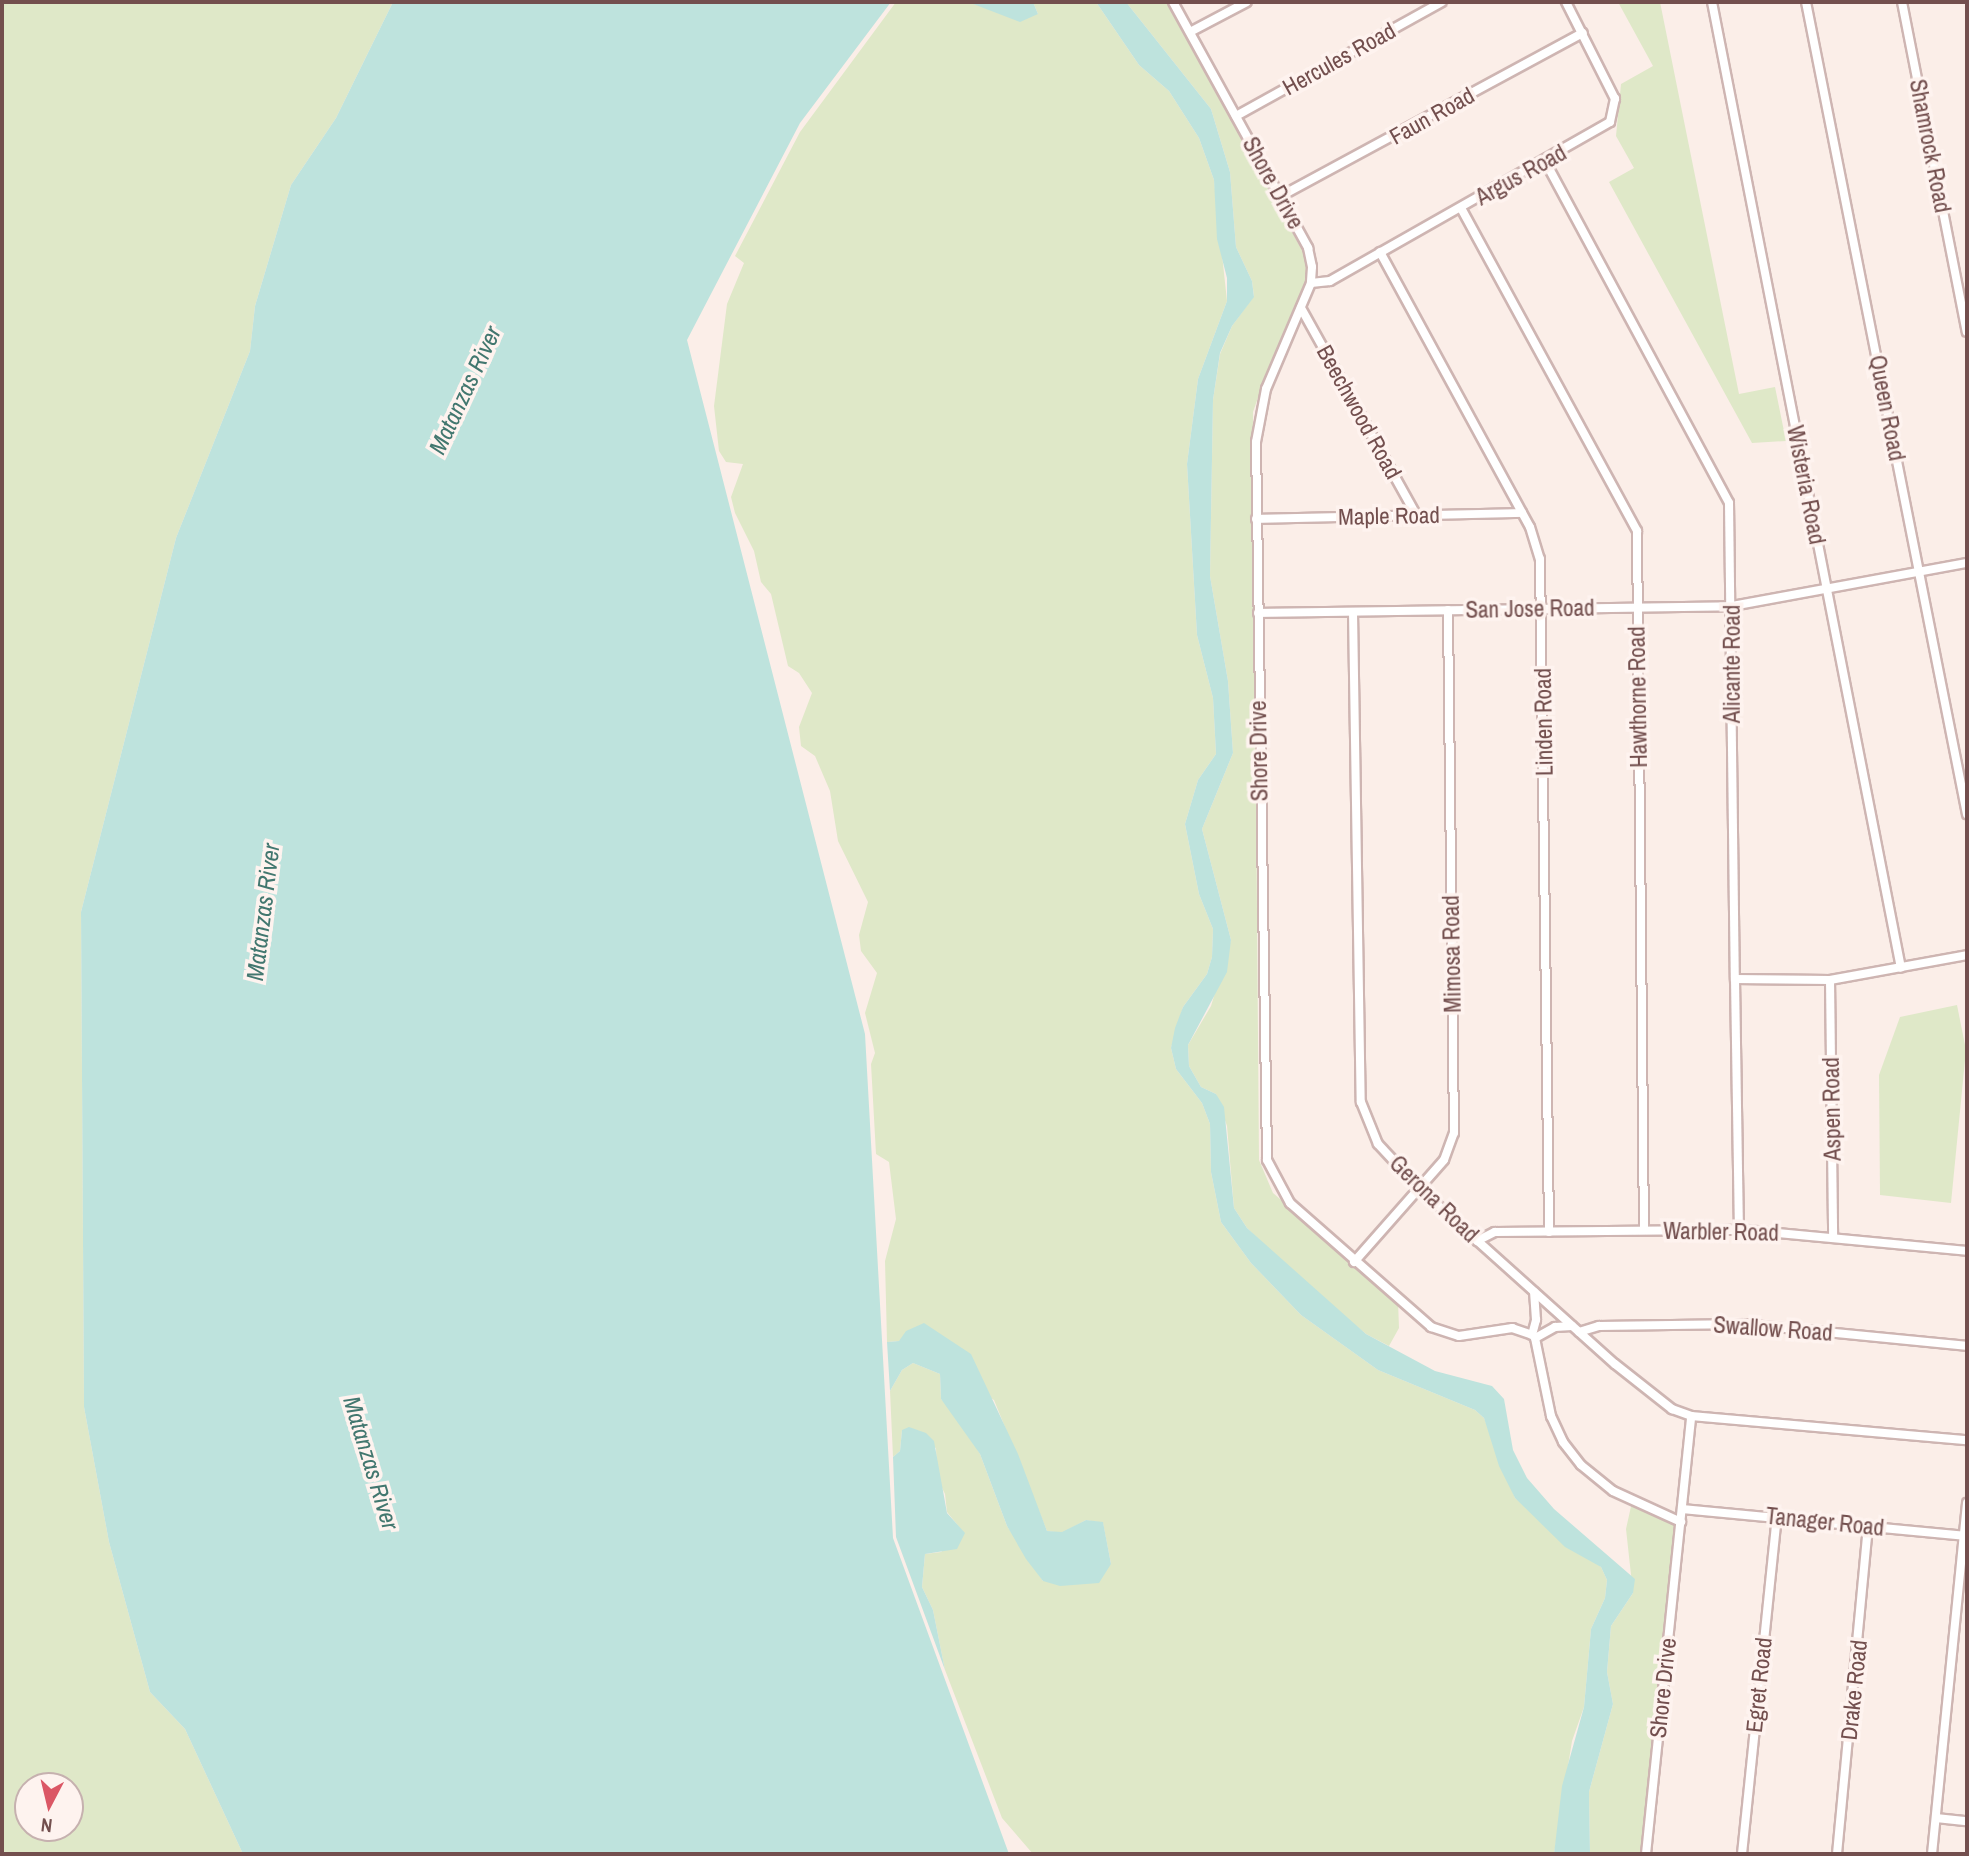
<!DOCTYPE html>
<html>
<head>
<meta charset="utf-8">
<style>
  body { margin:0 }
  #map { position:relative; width:1969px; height:1856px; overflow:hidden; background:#fbeee8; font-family:"Archivo Narrow",sans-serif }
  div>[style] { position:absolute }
  .green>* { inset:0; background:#dfe8c8 }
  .water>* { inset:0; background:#bee3dd }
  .roads { filter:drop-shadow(2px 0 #ceb5b2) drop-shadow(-2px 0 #ceb5b2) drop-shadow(0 2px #ceb5b2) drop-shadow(0 -2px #ceb5b2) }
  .street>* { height:8px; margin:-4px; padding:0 4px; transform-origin:4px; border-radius:4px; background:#fff }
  span { translate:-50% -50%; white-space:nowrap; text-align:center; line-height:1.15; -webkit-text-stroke:7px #fef3ef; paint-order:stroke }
  .street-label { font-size:23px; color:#734f4e }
  .water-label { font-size:24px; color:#42776f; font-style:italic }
  .frame { position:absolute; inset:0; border:4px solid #734f4e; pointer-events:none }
  .north { position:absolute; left:14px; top:1772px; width:70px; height:70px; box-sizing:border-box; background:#fef3ef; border:2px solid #c6b1af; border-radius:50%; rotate:187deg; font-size:19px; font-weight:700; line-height:28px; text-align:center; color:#734f4e }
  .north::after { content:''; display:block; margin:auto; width:24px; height:32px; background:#db5765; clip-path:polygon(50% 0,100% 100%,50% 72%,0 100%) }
</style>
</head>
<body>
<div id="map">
  <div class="green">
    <div style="clip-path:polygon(evenodd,2px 2px,393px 2px,336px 118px,291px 185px,255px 306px,250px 351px,176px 538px,81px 912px,84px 1407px,109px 1542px,150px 1692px,185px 1729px,243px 1854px,2px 1854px,2px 2px,28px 1786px,70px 1786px,70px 1828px,28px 1828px,28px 1786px)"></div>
    <div style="clip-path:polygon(896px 2px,968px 2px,995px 11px,1038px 14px,1033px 2px,1096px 2px,1139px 65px,1169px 91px,1199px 138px,1214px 180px,1227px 301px,1198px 379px,1187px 464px,1197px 635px,1213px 698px,1216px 754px,1198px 780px,1185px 824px,1199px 894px,1213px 929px,1212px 957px,1207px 974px,1183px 1007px,1171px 1048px,1176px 1069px,1202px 1103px,1210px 1124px,1211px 1172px,1221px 1222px,1251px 1263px,1301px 1315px,1378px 1370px,1475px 1410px,1484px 1418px,1515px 1498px,1601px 1567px,1607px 1580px,1605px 1598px,1591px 1629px,1584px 1707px,1572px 1741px,1554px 1854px,1033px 1854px,1002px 1818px,945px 1670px,933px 1610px,922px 1587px,925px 1554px,941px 1552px,964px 1533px,947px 1512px,945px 1494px,937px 1478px,936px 1448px,902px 1430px,900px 1451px,893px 1457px,890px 1391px,902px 1370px,913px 1363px,940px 1374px,941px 1399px,963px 1424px,980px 1454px,1007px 1526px,1043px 1581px,1111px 1564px,1103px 1523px,1086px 1520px,1062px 1533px,1047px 1531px,994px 1400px,899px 1341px,887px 1342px,885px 1261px,896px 1219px,889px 1162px,876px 1154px,871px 1064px,875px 1053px,865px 1013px,877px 973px,861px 951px,859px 935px,868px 902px,838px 841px,830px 791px,815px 756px,801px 746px,799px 727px,812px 693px,799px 673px,788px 666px,771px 594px,761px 582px,754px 551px,735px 513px,731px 497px,743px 464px,726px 462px,719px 451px,714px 406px,727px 304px,744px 263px,735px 256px,800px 132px)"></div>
    <div style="clip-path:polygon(1126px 2px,1170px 2px,1307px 260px,1307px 290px,1267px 372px,1253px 412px,1259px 1160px,1273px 1193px,1398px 1301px,1399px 1328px,1389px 1346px,1366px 1334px,1303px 1282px,1247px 1228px,1234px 1208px,1227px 1126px,1216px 1094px,1201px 1087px,1189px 1066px,1188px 1045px,1211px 1006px,1231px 940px,1202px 829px,1233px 753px,1228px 681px,1210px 576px,1213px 400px,1220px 354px,1232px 326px,1254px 296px,1252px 281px,1236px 247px,1230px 172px,1211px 109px)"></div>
    <div style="clip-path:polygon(1618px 2px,1660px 2px,1739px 394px,1775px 387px,1786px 441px,1752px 443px,1609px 182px,1634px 168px,1616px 136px,1621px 84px,1653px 66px)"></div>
    <div style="clip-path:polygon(1957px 1005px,1966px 1050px,1951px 1203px,1880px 1195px,1879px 1075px,1900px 1017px)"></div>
    <div style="clip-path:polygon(1632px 1502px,1673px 1511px,1676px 1522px,1643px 1854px,1598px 1854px,1590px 1853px,1589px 1792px,1613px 1704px,1607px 1672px,1611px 1626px,1633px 1593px,1626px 1529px)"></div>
  </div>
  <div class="water">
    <div style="clip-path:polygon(393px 2px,891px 2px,800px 123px,687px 340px,865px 1034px,893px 1538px,1009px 1854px,243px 1854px,185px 1729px,150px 1692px,109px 1542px,84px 1407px,81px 912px,176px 538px,250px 351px,255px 306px,291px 185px,336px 118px)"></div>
    <div style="clip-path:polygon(968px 2px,1033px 2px,1038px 14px,1020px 22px)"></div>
    <div style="clip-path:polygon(1096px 2px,1126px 2px,1211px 109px,1230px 172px,1236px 247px,1252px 281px,1254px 297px,1232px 326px,1220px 353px,1213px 400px,1210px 576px,1228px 681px,1233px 753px,1202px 829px,1231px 940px,1227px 972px,1188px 1045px,1189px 1066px,1201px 1087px,1216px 1094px,1224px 1107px,1234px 1208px,1247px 1228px,1366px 1334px,1435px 1371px,1492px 1386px,1504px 1399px,1513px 1450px,1527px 1478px,1554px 1509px,1635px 1579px,1633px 1593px,1611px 1626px,1607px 1672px,1613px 1704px,1589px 1792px,1590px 1854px,1554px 1854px,1562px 1786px,1584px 1707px,1591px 1629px,1605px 1598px,1607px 1580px,1601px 1567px,1565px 1547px,1515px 1498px,1499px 1466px,1484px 1418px,1475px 1410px,1378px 1370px,1301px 1315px,1251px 1263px,1221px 1222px,1211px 1172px,1210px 1124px,1202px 1103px,1176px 1069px,1171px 1048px,1175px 1028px,1183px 1007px,1207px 974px,1212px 957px,1213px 929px,1199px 894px,1185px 824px,1198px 780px,1216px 754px,1213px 698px,1197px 635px,1187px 464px,1198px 379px,1227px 301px,1227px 278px,1217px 239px,1214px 180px,1199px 138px,1169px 91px,1139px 65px)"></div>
    <div style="clip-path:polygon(924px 1323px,971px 1354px,1018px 1454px,1047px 1531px,1062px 1532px,1086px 1520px,1103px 1522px,1111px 1564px,1099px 1583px,1060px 1586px,1043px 1581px,1026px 1559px,1007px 1526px,980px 1454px,941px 1399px,940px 1374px,913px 1363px,902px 1370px,890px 1391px,887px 1342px,899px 1341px,906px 1331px)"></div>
    <div style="clip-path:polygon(909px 1427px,926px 1433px,934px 1441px,947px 1513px,965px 1533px,957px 1549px,925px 1554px,922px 1587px,933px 1610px,945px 1670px,896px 1537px,893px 1457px,900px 1451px,902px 1430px)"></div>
  </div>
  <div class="roads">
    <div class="street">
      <div style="left:1173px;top:2px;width:281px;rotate:61.2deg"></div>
      <div style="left:1308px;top:248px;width:19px;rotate:78deg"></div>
      <div style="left:1312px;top:267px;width:16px;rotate:94deg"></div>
      <div style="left:1311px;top:283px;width:115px;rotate:113deg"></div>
      <div style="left:1266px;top:389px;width:54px;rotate:100.7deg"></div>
      <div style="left:1256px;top:442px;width:718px;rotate:89.12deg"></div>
      <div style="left:1267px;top:1160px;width:49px;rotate:61.9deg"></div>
      <div style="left:1290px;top:1203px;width:188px;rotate:41.3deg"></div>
      <div style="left:1431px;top:1327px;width:29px;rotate:18deg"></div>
      <div style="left:1459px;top:1336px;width:54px;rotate:-8.6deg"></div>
      <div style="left:1512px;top:1328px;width:21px;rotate:19deg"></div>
      <div style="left:1532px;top:1335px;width:16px;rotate:-75deg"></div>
      <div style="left:1536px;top:1320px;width:28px;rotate:-94deg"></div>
      <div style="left:1712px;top:2px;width:984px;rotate:78.93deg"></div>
      <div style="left:1806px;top:2px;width:828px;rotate:78.79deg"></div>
      <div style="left:1902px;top:2px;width:336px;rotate:78.9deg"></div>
      <div style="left:1190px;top:32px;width:64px;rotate:-27.8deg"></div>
      <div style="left:1236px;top:116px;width:235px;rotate:-29deg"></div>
      <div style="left:1545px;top:161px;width:388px;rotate:61.7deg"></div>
      <div style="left:1729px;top:503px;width:476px;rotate:89.3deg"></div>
      <div style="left:1735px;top:979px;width:95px;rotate:0.6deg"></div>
      <div style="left:1830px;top:980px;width:139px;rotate:-10.3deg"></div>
      <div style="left:1281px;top:196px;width:343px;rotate:-28.4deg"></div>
      <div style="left:1461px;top:208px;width:368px;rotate:61.4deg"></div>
      <div style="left:1637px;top:531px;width:699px;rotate:89.43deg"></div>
      <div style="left:1380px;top:252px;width:313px;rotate:61.4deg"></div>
      <div style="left:1530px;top:527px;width:34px;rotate:73deg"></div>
      <div style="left:1540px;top:559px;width:673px;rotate:89.23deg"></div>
      <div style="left:1311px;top:283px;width:19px;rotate:-6deg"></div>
      <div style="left:1330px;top:281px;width:322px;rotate:-29.6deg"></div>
      <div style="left:1610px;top:122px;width:24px;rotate:-78deg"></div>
      <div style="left:1615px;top:99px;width:109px;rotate:-116.8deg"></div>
      <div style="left:1301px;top:308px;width:238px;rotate:60.9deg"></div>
      <div style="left:1256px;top:519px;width:266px;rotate:-1.3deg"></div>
      <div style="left:1353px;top:612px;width:490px;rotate:89.1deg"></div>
      <div style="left:1361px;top:1102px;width:45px;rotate:68deg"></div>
      <div style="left:1378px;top:1144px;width:64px;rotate:46.9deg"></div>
      <div style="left:1422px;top:1191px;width:259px;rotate:41.9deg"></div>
      <div style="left:1615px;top:1364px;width:73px;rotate:38.3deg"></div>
      <div style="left:1672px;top:1409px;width:20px;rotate:20deg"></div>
      <div style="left:1691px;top:1416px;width:277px;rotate:5deg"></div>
      <div style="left:1258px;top:613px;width:474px;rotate:-0.8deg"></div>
      <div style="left:1732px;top:606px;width:239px;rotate:-10.4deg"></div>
      <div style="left:1735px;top:979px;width:251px;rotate:89.1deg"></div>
      <div style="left:1830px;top:980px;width:257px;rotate:89.3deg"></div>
      <div style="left:1477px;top:1241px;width:20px;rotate:-27deg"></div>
      <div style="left:1495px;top:1232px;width:251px;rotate:-0.5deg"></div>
      <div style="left:1746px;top:1230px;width:222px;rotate:5.4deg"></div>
      <div style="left:1354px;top:1262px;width:136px;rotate:-48.6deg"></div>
      <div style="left:1444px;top:1160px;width:29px;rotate:-70deg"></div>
      <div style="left:1454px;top:1133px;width:523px;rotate:-90.66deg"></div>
      <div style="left:1572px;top:1326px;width:17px;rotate:177deg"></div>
      <div style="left:1555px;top:1327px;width:23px;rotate:151deg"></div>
      <div style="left:1535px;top:1338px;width:80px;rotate:78.4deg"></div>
      <div style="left:1551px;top:1416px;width:29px;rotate:65deg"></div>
      <div style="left:1563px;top:1442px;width:29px;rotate:52deg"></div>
      <div style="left:1581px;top:1465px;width:41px;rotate:39.1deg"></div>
      <div style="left:1613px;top:1491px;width:75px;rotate:24.5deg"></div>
      <div style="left:1579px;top:1332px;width:21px;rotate:-17deg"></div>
      <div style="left:1599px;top:1326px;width:145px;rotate:-0.8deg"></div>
      <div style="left:1744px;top:1324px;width:224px;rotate:5.6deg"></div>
      <div style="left:1682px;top:1509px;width:286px;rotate:5.4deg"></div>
      <div style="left:1936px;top:1818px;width:31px;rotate:6deg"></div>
      <div style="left:1646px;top:1854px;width:440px;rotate:-84.1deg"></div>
      <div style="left:1742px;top:1854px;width:339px;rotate:-84.1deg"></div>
      <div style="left:1837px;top:1854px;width:329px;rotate:-84.6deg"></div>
      <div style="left:1932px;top:1854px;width:353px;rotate:-84.3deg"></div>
    </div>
  </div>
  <div class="street-label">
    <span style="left:1339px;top:59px;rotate:-29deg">Hercules Road</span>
    <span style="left:1432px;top:116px;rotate:-29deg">Faun Road</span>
    <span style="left:1930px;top:146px;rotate:79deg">Shamrock Road</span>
    <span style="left:1521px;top:175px;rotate:-29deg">Argus Road</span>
    <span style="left:1273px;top:183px;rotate:61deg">Shore Drive</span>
    <span style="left:1887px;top:408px;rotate:79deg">Queen Road</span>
    <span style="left:1359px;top:412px;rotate:61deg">Beechwood Road</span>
    <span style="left:1806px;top:485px;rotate:79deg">Wisteria Road</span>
    <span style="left:1389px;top:516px;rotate:-1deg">Maple Road</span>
    <span style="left:1530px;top:609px;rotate:-1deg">San Jose Road</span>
    <span style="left:1732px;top:664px;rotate:-90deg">Alicante Road</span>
    <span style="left:1638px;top:697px;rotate:-91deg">Hawthorne Road</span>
    <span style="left:1544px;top:722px;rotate:-91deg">Linden Road</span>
    <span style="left:1259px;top:751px;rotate:-91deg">Shore Drive</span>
    <span style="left:1452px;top:954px;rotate:-91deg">Mimosa Road</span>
    <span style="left:1832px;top:1109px;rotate:-91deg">Aspen Road</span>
    <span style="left:1434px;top:1199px;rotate:44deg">Gerona Road</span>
    <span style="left:1721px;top:1232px;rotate:1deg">Warbler Road</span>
    <span style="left:1773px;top:1329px;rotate:4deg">Swallow Road</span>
    <span style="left:1825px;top:1522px;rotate:6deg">Tanager Road</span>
    <span style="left:1759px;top:1685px;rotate:-84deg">Egret Road</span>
    <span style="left:1663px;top:1688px;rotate:-84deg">Shore Drive</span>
    <span style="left:1854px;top:1690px;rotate:-84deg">Drake Road</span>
  </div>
  <div class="water-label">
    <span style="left:465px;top:390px;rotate:-65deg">Matanzas River</span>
    <span style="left:263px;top:912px;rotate:-83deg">Matanzas River</span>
    <span style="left:371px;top:1463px;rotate:73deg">Matanzas River</span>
  </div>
  <div class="frame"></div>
  <div class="north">N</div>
</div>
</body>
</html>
